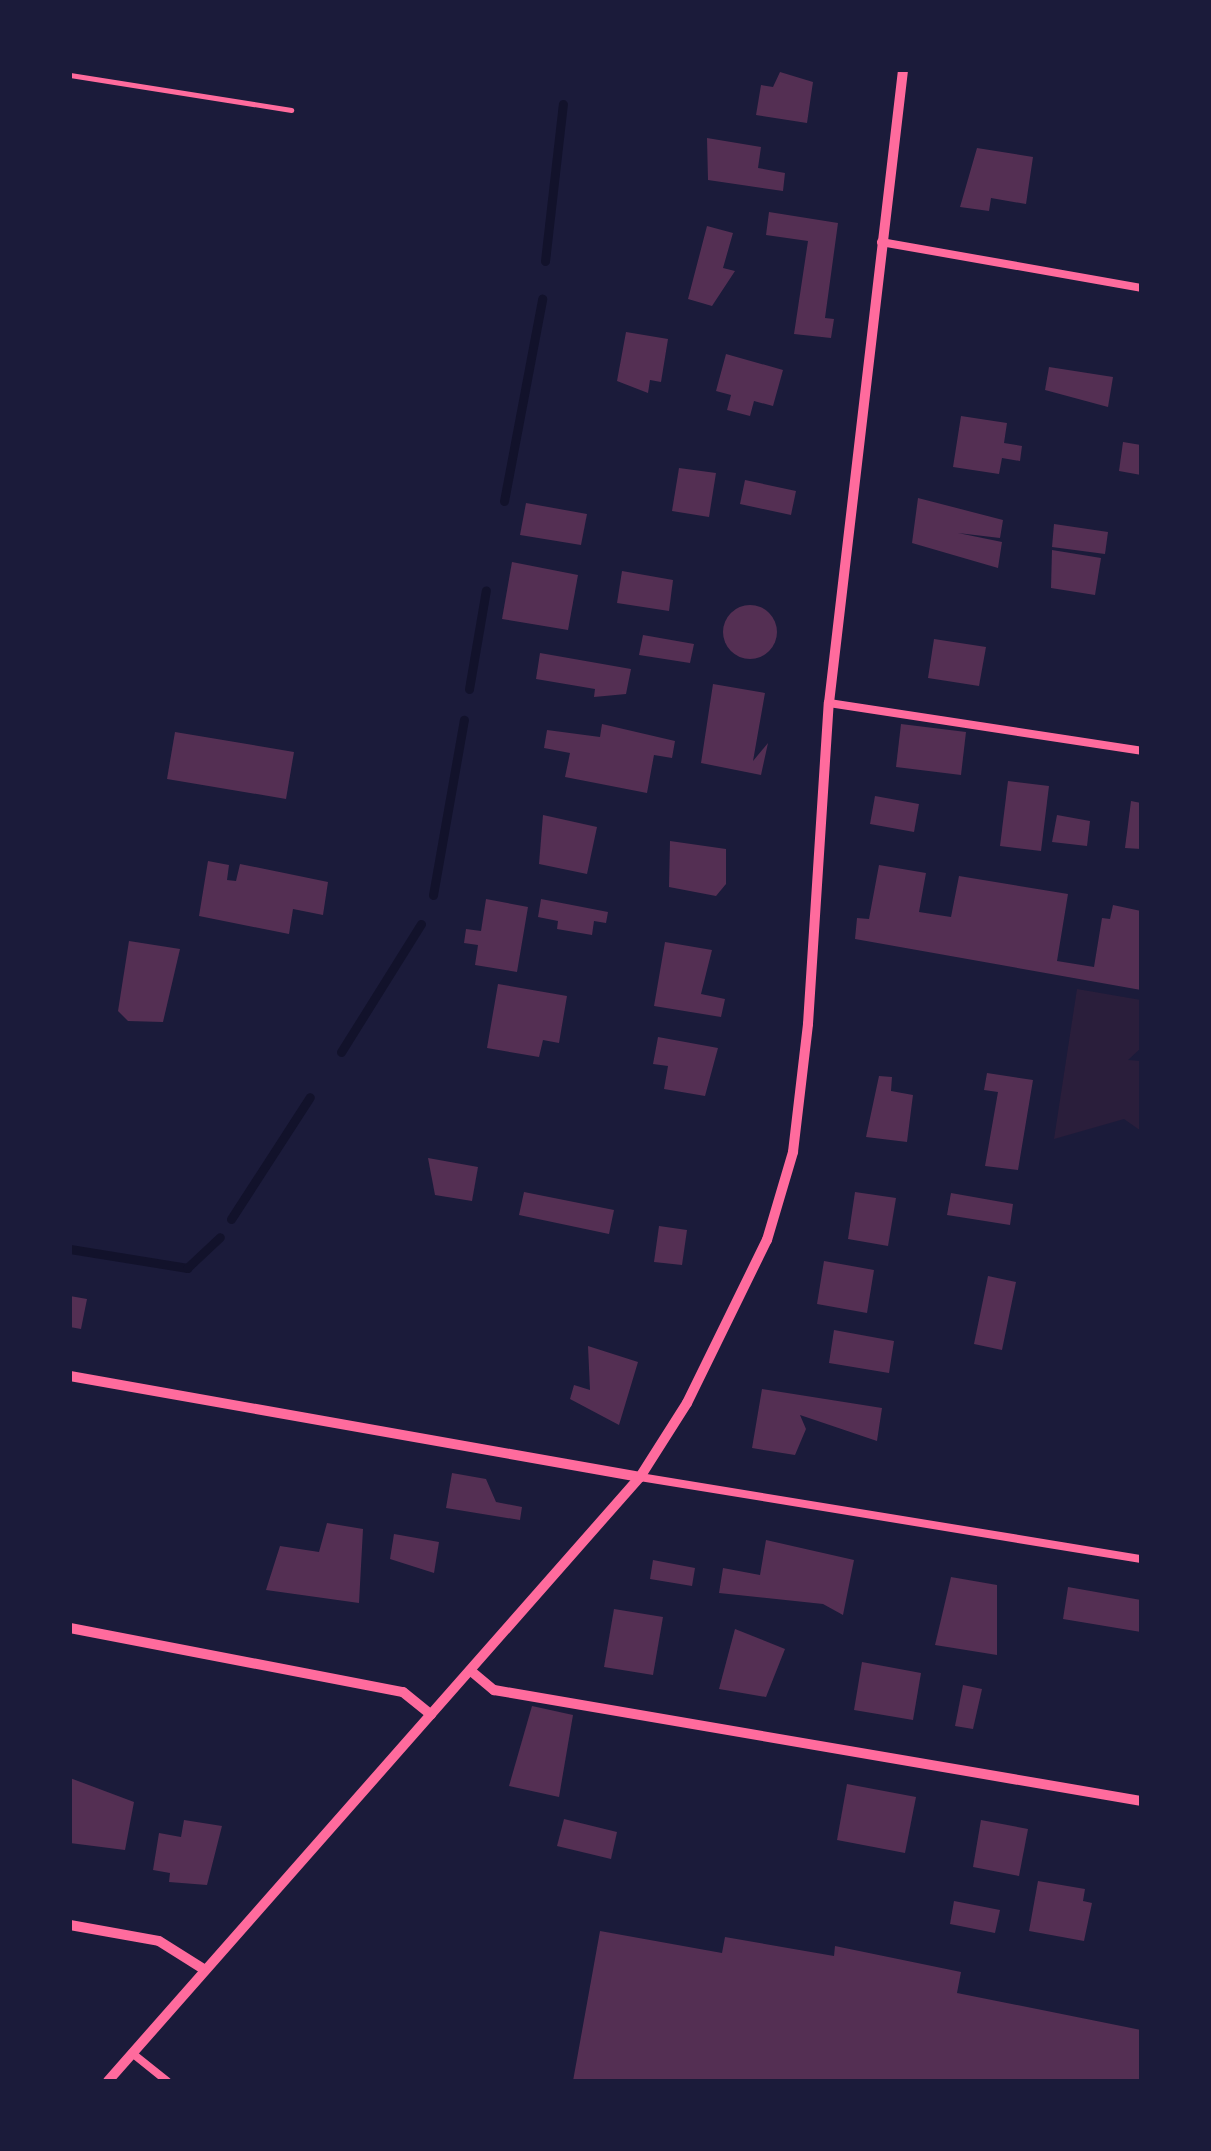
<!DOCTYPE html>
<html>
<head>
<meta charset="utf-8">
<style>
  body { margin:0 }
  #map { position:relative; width:1211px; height:2151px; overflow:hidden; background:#1b1b3a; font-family:Roboto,sans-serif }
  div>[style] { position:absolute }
  .green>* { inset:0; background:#2a1e3b }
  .stream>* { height:9px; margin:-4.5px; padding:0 4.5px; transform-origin:4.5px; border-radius:4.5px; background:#12122b }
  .building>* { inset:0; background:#542f53 }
  .round { border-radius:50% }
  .path>* { height:5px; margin:-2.5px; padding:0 2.5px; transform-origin:2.5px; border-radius:2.5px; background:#ff6b9d }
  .service>* { height:8px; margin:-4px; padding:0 4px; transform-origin:4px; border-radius:4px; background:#ff6b9d }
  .minor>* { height:10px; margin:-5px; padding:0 5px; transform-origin:5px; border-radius:5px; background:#ff6b9d }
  span { translate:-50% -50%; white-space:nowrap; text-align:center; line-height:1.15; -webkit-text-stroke:8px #1b1b3a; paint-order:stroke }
  .frame { position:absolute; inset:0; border:72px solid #1b1b3a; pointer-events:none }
</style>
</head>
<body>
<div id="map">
  <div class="green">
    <div style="clip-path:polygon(1077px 989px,1141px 1000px,1141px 1048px,1128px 1060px,1141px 1061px,1141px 1131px,1124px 1119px,1054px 1139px)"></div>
  </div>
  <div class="stream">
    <div style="left:545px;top:261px;width:158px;rotate:-83.5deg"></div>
    <div style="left:504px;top:501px;width:206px;rotate:-79.3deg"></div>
    <div style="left:469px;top:689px;width:100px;rotate:-80.3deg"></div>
    <div style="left:433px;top:895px;width:178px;rotate:-80deg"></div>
    <div style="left:341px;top:1052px;width:151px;rotate:-58deg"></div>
    <div style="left:231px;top:1219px;width:145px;rotate:-57.1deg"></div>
    <div style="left:70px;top:1249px;width:119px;rotate:9.2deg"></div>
    <div style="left:187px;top:1268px;width:45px;rotate:-43.2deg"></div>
  </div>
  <div class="building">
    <div style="clip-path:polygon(780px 72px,813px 82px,807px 123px,756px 115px,761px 85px,773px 87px)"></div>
    <div style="clip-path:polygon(707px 138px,761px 147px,758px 168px,785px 173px,783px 191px,708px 180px)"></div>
    <div style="clip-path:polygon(977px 148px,1033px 157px,1026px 204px,991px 198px,989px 211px,960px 207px)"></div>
    <div style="clip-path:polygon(769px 212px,838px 223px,825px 318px,834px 319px,831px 338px,794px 334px,808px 241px,766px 235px)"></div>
    <div style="clip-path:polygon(707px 226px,733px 233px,723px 268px,735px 271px,712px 306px,688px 299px)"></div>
    <div style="clip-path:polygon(626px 332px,668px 339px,661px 382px,650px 380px,648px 393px,617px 381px)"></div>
    <div style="clip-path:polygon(726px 354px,783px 370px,773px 406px,754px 401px,750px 416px,727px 410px,731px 395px,716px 391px)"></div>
    <div style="clip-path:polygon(1049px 367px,1113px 377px,1108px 407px,1045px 390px)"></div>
    <div style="clip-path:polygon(961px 416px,1007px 423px,1004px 443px,1022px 446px,1020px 461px,1002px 458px,999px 474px,953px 467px)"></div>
    <div style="clip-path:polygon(1123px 442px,1141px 445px,1141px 475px,1119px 471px)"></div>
    <div style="clip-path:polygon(679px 468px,716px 473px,709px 517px,672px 511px)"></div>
    <div style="clip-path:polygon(745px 480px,796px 491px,791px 515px,740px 504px)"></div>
    <div style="clip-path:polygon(918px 498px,1003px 520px,1000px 538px,958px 533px,1002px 542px,998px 568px,912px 543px)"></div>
    <div style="clip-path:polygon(526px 503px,587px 514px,581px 545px,520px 535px)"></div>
    <div style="clip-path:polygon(1054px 524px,1108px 532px,1105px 554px,1052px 547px)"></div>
    <div style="clip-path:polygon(1052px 550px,1101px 558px,1095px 595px,1051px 588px)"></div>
    <div style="clip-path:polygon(512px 562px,578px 575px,568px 630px,502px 619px)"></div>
    <div style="clip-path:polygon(622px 571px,673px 580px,669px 611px,617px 603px)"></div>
    <div class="round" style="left:723px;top:605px;width:54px;height:54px"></div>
    <div style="clip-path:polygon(643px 635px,694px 644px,690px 663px,639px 655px)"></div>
    <div style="clip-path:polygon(934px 639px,986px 647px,979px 686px,928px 678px)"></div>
    <div style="clip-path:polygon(540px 653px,631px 669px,626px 694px,594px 697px,595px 689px,536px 679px)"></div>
    <div style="clip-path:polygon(713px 684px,765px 693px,753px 761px,768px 743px,761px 775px,701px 763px)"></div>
    <div style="clip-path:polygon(602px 724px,675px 741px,672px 758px,654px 755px,647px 793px,565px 777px,570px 753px,544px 748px,547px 730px,600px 737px)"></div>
    <div style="clip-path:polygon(901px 724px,966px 732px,961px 775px,896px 767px)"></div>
    <div style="clip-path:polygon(175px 732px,294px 752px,286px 799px,167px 779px)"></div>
    <div style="clip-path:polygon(1008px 781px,1049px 786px,1041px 851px,1000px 846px)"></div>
    <div style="clip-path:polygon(875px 796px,919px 804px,914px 832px,870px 824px)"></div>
    <div style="clip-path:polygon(1131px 801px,1141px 803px,1141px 849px,1125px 848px)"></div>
    <div style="clip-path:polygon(543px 815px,597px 827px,587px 874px,539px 864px)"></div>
    <div style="clip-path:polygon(1057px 815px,1090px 821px,1087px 846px,1052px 842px)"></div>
    <div style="clip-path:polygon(670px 841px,726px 849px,726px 884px,716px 896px,669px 887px)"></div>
    <div style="clip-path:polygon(208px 861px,229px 865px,227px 880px,236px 881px,240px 864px,328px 882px,323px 915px,293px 909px,289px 934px,199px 916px)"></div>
    <div style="clip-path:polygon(879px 865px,926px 873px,919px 912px,951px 917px,959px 876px,1068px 894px,1057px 961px,1094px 967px,1102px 918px,1110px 919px,1113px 905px,1141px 911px,1141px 990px,855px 939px,857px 918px,869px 919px)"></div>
    <div style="clip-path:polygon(486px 899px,528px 907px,517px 972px,475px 965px,478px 945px,464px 943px,466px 929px,481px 931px)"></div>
    <div style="clip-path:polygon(541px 899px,608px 912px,606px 923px,594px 921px,592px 935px,557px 929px,558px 921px,538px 917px)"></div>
    <div style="clip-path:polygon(129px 941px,180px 949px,163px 1022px,128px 1021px,118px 1011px)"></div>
    <div style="clip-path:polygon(665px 942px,712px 950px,701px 994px,725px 999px,721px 1017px,654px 1006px)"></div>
    <div style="clip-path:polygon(498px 984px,567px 996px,559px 1043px,543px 1040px,539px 1057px,487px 1048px)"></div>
    <div style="clip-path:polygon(658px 1037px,718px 1048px,705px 1096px,664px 1089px,668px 1066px,653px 1064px)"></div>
    <div style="clip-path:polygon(987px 1073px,1033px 1080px,1018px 1170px,985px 1166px,998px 1092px,984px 1090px)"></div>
    <div style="clip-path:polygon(879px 1076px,892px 1077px,891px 1091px,913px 1095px,907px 1142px,866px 1137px)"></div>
    <div style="clip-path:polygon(428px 1158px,478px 1167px,472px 1201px,435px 1195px)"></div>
    <div style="clip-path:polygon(524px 1192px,614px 1210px,609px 1234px,519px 1215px)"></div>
    <div style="clip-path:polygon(855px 1192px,896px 1198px,888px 1246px,848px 1239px)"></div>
    <div style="clip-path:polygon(951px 1193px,1013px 1204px,1010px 1225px,947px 1215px)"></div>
    <div style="clip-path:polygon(659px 1226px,687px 1230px,682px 1265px,654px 1262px)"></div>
    <div style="clip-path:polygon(824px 1261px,874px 1270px,867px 1313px,817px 1304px)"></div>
    <div style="clip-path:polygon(988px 1276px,1016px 1282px,1002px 1350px,974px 1344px)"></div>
    <div style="clip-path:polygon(70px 1296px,87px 1299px,81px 1329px,70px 1327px)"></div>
    <div style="clip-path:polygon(834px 1330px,894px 1341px,889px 1373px,829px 1363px)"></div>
    <div style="clip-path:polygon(588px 1346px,638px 1362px,619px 1425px,570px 1399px,574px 1385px,590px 1390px)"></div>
    <div style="clip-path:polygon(762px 1389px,882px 1408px,877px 1441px,800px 1415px,806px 1429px,795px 1455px,752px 1448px)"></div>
    <div style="clip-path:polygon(452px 1473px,486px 1479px,496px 1502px,522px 1507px,520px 1520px,446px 1508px)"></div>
    <div style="clip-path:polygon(327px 1523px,363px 1529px,359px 1603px,266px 1590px,280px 1546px,319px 1552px)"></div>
    <div style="clip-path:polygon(394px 1534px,439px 1542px,434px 1573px,390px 1559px)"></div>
    <div style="clip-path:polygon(766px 1540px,854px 1560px,843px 1615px,823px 1604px,719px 1593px,723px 1568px,760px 1575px)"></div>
    <div style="clip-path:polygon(653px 1560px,695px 1568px,692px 1586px,650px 1579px)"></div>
    <div style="clip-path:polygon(951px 1577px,997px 1585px,997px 1655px,935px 1645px)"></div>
    <div style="clip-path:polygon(1068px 1587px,1141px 1600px,1141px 1632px,1063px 1619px)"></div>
    <div style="clip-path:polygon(614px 1609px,663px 1617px,653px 1675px,604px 1667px)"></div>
    <div style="clip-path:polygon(735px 1629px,785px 1649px,766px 1697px,719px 1689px)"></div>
    <div style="clip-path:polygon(862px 1662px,921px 1673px,913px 1720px,854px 1710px)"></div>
    <div style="clip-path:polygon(963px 1685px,982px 1689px,973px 1729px,955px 1726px)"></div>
    <div style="clip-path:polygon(532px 1706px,573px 1715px,559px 1797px,509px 1786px)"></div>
    <div style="clip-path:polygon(70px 1778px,134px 1802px,125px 1850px,70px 1843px)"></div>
    <div style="clip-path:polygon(847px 1784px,916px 1797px,905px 1853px,837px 1840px)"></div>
    <div style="clip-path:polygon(564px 1819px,617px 1832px,611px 1859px,557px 1846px)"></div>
    <div style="clip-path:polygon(184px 1820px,222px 1826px,207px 1885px,169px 1882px,170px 1873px,153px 1870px,159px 1833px,181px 1837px)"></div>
    <div style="clip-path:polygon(981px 1820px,1028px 1829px,1019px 1876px,973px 1867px)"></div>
    <div style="clip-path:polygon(1038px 1881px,1085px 1889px,1083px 1901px,1092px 1903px,1084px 1941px,1029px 1931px)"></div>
    <div style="clip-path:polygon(954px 1901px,1000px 1910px,995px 1933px,950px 1924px)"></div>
    <div style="clip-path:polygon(600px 1931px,722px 1953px,725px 1937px,834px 1956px,835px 1946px,961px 1972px,957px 1993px,1141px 2030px,1141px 2081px,573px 2081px)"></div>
  </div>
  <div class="path">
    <div style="left:70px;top:75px;width:224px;rotate:9deg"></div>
  </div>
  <div class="service">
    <div style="left:881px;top:242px;width:264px;rotate:10deg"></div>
    <div style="left:829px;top:703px;width:316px;rotate:8.7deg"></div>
    <div style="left:640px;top:1477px;width:508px;rotate:9.3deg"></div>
    <div style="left:132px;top:2053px;width:45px;rotate:38.7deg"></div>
  </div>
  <div class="minor">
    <div style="left:70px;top:1376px;width:579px;rotate:10.05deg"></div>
    <div style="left:70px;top:1628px;width:339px;rotate:10.9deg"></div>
    <div style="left:403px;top:1692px;width:36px;rotate:39deg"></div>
    <div style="left:471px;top:1671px;width:30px;rotate:40deg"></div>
    <div style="left:494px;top:1690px;width:656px;rotate:9.73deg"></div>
    <div style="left:70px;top:1925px;width:90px;rotate:10.2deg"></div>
    <div style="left:159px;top:1941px;width:54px;rotate:32.2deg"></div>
    <div style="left:108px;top:2081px;width:805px;rotate:-48.63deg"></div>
    <div style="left:640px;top:1477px;width:88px;rotate:-57.6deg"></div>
    <div style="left:687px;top:1403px;width:182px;rotate:-63.9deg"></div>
    <div style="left:767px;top:1240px;width:92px;rotate:-73.5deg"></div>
    <div style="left:793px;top:1152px;width:129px;rotate:-83.3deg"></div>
    <div style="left:808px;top:1024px;width:322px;rotate:-86.3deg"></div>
    <div style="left:829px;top:703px;width:637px;rotate:-83.33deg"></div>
  </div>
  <div class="frame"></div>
</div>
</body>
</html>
